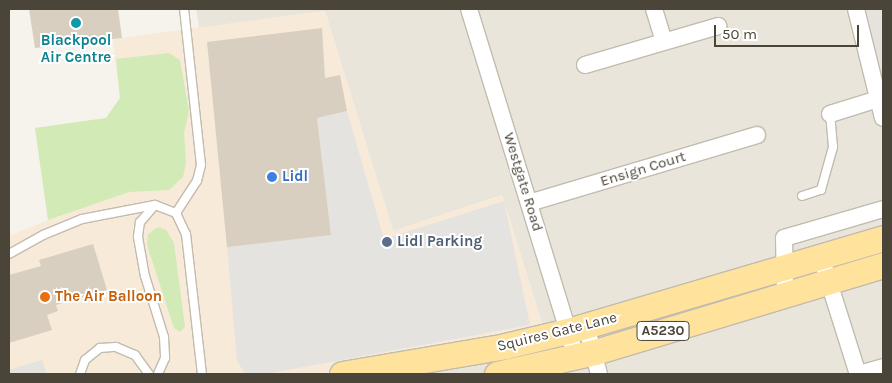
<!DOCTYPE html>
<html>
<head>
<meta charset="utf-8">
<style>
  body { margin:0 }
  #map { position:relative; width:892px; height:383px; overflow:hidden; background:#f6f3ec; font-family:Karla,sans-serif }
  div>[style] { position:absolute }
  .residential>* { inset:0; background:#eae5da }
  .commercial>* { inset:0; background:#f7ead8 }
  .industrial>* { inset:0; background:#e6e2dd }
  .green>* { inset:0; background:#d2eab5 }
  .parking>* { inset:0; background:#e5e3e0 }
  .building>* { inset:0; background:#d8cfc1 }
  .roads { filter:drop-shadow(1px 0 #c2bbae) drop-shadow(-1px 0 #c2bbae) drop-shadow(0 1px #c2bbae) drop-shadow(0 -1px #c2bbae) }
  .lane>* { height:8px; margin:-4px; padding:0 4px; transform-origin:4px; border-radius:4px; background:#fff }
  .street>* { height:16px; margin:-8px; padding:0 8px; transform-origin:8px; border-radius:8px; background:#fff }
  .primary>* { height:25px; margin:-12.5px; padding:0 12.5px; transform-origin:12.5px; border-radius:12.5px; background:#ffe39c }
  .dots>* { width:14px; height:14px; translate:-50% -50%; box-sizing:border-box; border:2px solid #fff; border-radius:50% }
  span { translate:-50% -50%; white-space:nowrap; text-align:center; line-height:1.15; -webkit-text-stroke:4px #fff; paint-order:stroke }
  .shield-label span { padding:1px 4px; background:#fff; border:1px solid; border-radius:4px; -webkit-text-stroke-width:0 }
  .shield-label { font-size:14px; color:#4b4439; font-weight:700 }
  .culture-label { font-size:15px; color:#0d838f; font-weight:700 }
  .street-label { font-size:15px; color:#4b4439 }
  .shop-label { font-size:15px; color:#366cbe; font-weight:700 }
  .left { translate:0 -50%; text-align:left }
  .service-label { font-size:15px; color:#4e5e75; font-weight:700 }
  .food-label { font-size:15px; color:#c56008; font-weight:700 }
  .frame { position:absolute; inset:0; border:10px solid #4b4439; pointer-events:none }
  .scale { position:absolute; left:714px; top:25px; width:145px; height:22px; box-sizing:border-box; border:2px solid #4b4439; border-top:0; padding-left:6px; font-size:15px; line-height:18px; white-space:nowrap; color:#4b4439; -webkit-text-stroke:4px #fff; paint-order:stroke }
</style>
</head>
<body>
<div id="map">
  <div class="residential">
    <div style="clip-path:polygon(196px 9px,865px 9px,883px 85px,883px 374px,388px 374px,546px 336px,502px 195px,393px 231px,325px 11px,199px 28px)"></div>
  </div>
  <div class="commercial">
    <div style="clip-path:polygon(325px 11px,393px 231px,502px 195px,546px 337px,388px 374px,9px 374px,9px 236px,48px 220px,35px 128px,106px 118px,120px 98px,113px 39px)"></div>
  </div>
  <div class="industrial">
    <div style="clip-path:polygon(865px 9px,883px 9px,883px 85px)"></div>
  </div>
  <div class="green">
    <div style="clip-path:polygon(169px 53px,180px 60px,189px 111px,184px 133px,186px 163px,183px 177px,169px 190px,129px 192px,48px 220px,35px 128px,106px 118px,120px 98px,116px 59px)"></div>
    <div style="clip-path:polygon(158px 227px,166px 230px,174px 243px,185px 327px,180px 332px,174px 328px,147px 245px,148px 234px)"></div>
  </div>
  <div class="parking">
    <div style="clip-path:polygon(347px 111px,384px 239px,504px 201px,530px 325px,266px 374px,245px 374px,237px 361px,227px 245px,331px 235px,317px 118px)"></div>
    <div style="clip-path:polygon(42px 360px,47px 374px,9px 374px,9px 370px)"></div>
  </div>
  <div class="building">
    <div style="clip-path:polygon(29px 9px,118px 9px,122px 38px,35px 48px)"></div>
    <div style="clip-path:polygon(322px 28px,325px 78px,340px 75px,347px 111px,317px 118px,331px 235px,227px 247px,207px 42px)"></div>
    <div style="clip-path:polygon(93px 244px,107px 290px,56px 305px,58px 311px,47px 315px,52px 330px,9px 343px,9px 275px,41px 266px,39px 260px)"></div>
  </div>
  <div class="roads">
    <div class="lane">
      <div style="left:802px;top:196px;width:20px;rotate:-18deg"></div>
      <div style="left:821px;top:190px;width:45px;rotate:-74.4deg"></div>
      <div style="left:833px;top:147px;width:33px;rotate:-95deg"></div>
      <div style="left:155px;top:205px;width:23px;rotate:131deg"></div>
      <div style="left:140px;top:222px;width:15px;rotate:98deg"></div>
      <div style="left:138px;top:237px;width:40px;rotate:80deg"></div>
      <div style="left:145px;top:276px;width:64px;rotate:72.7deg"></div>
      <div style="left:164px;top:337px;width:21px;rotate:87deg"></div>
      <div style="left:165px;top:358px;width:17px;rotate:114deg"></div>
      <div style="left:176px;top:213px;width:38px;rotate:-57deg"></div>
      <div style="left:197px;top:181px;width:16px;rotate:-76deg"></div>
      <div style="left:201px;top:165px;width:157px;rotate:-96.2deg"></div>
      <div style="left:9px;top:254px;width:39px;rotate:-29deg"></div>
      <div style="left:43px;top:235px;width:42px;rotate:-22.3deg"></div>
      <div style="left:82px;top:219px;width:74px;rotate:-10.9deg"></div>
      <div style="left:155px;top:205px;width:22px;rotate:21deg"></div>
      <div style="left:176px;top:213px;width:23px;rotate:65deg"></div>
      <div style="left:186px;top:234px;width:141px;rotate:83.5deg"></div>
      <div style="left:80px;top:374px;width:15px;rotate:-70deg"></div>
      <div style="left:85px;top:360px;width:19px;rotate:-39deg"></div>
      <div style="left:100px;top:348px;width:16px;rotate:-4deg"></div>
      <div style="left:116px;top:347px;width:21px;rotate:23deg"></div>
      <div style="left:135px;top:355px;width:24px;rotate:54deg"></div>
    </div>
    <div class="street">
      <div style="left:469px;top:9px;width:363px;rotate:72.9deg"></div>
      <div style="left:654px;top:9px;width:34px;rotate:73deg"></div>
      <div style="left:856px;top:9px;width:112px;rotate:76.1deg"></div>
      <div style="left:585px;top:65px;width:139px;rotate:-16.3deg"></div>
      <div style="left:830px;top:114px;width:50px;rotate:-17.4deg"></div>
      <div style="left:529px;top:203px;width:238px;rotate:-16.6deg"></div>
      <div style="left:821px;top:257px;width:123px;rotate:72.5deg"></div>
      <div style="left:785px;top:293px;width:55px;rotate:-91deg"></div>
      <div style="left:784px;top:238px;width:103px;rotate:-16.3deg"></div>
      <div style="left:586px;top:326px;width:50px;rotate:74.8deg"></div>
      <div style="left:859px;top:374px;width:25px;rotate:-16deg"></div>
    </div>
    <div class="primary">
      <div style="left:342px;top:374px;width:165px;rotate:-9.7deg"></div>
      <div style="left:505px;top:346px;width:65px;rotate:-13.4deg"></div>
      <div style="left:568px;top:331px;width:328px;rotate:-16.4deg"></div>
      <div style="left:497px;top:374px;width:100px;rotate:-12.7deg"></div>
      <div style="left:595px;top:352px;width:301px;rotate:-16.8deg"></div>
    </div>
  </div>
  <div class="dots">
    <div style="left:76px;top:23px;background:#0f9aa8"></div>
    <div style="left:272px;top:177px;background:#3f7fe0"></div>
    <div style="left:387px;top:242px;background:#5c6f8a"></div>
    <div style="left:45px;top:297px;background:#e8710a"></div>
  </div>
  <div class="shield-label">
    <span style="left:663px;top:331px">A5230</span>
  </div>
  <div class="culture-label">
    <span style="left:76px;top:49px">Blackpool<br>Air Centre</span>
  </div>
  <div class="street-label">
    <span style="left:643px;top:169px;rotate:-17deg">Ensign Court</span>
    <span style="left:523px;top:182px;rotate:73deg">Westgate Road</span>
    <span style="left:557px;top:332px;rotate:-14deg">Squires Gate Lane</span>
  </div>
  <div class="shop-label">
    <span class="left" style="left:282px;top:177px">Lidl</span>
  </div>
  <div class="service-label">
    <span class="left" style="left:397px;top:242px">Lidl Parking</span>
  </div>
  <div class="food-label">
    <span class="left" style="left:55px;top:297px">The Air Balloon</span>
  </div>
  <div class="frame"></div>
  <div class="scale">50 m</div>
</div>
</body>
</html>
